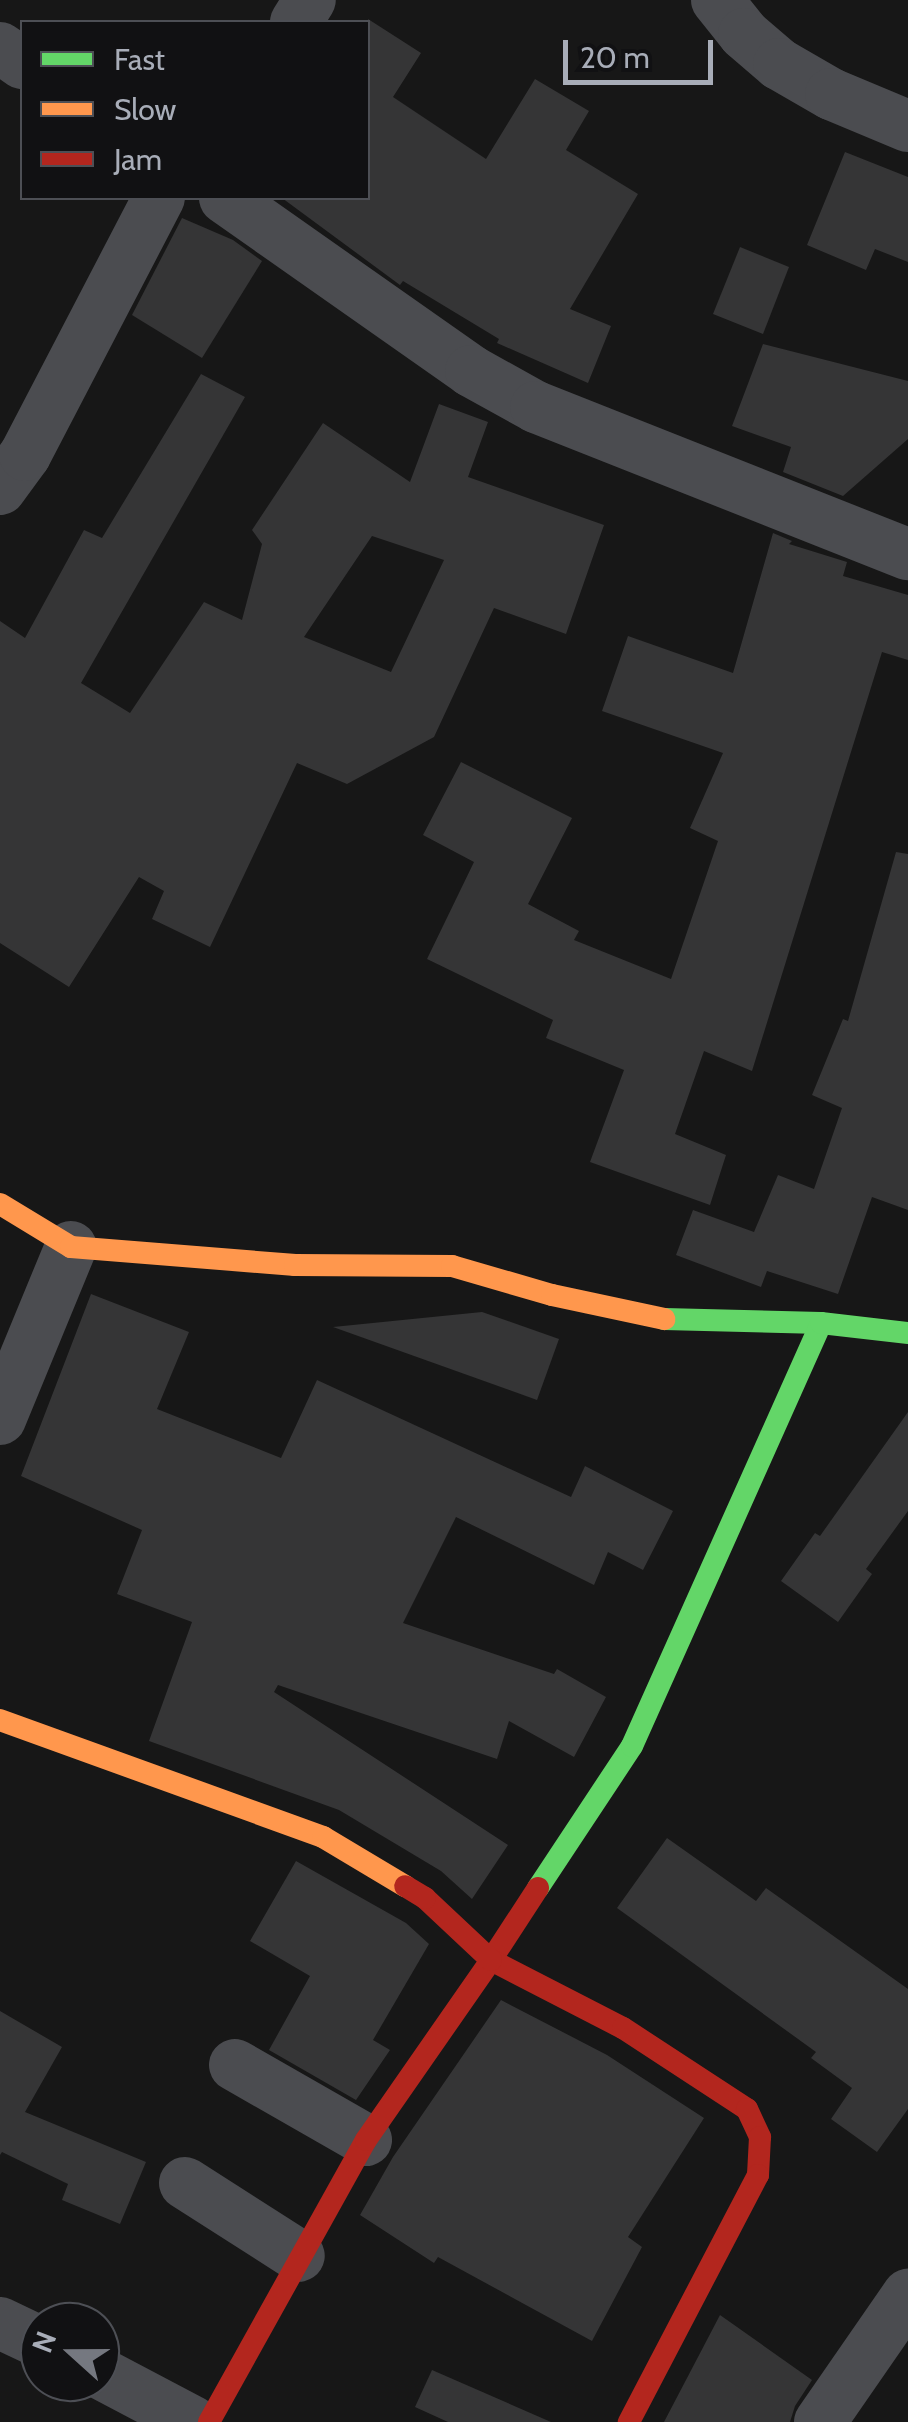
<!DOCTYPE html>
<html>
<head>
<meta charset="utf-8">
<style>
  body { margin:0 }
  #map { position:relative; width:908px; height:2422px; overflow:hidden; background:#171717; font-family:Cabin,sans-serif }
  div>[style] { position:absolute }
  .building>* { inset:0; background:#353536 }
  .street>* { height:52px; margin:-26px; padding:0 26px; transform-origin:26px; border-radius:26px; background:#4b4c50 }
  .fast>* { height:22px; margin:-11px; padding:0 11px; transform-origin:11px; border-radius:11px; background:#63d668 }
  .slow>* { height:22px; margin:-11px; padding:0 11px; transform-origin:11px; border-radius:11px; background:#ff974d }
  .jam>* { height:22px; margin:-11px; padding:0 11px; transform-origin:11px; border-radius:11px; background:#b3261e }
  span { translate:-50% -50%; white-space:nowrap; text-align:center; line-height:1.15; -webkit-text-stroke:8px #111113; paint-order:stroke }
  .legend { position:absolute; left:20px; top:20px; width:350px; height:180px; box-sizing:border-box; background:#111113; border:2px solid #4d4f55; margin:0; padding:12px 18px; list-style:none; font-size:30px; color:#a8adb8 }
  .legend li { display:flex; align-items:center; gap:20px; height:50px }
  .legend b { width:50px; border:2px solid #4d4f55 }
  .north { position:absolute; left:20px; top:2302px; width:100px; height:100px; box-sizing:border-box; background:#111113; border:2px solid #4d4f55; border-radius:50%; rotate:291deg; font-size:28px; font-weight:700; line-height:40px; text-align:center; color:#a8adb8 }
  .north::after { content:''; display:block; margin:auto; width:35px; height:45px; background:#757880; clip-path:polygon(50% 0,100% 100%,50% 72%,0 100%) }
  .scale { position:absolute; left:563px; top:40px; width:150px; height:45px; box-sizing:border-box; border:5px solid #a8adb8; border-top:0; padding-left:12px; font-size:30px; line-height:35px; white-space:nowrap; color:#a8adb8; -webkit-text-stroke:8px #111113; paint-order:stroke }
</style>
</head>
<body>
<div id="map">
  <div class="building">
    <div style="clip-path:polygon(368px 19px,421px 53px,393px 97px,486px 159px,535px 79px,589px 111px,566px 150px,638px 194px,570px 309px,611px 326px,588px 383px,497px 343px,499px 339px,403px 281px,400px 285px,282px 198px,368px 198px)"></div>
    <div style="clip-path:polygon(845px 152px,908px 177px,908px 262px,875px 249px,866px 270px,807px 245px)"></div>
    <div style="clip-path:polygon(182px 218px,233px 240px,262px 261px,202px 358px,132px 315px)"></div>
    <div style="clip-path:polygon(740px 247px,789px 267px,763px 334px,713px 314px)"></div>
    <div style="clip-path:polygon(763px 344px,908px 381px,908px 439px,843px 496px,783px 472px,791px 447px,732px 426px)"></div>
    <div style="clip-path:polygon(evenodd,201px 374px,245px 397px,81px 683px,130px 713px,204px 602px,242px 620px,262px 544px,252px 530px,323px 423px,410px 482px,439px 404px,488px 422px,468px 477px,604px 525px,566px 634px,494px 608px,434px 737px,347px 784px,297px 763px,210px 947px,152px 919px,164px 891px,139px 877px,69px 987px,0 943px,0 621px,25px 638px,84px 530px,102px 538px,201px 374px,372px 536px,444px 560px,391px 672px,304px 637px,372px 536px)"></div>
    <div style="clip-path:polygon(773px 533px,792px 541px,789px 544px,847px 562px,843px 576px,908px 595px,908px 660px,882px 652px,752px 1071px,704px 1051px,675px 1134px,726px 1155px,710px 1205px,590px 1162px,624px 1070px,546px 1038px,553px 1020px,427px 959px,474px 862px,423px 835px,461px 762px,572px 818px,528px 904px,579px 931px,574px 940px,671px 979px,718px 841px,690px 828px,723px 753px,602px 711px,628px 636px,733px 673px)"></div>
    <div style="clip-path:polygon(896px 852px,908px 854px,908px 1210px,872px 1197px,838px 1294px,767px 1271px,761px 1287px,676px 1255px,693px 1210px,754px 1232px,778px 1175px,814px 1189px,842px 1108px,812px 1095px,843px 1019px,848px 1021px)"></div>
    <div style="clip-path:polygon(91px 1294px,189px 1332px,157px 1409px,281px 1458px,317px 1380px,571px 1497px,585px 1466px,673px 1511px,643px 1570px,608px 1552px,594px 1585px,456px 1517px,403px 1623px,554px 1674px,557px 1669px,606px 1697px,574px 1757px,509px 1721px,497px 1759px,278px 1685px,274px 1692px,508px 1845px,472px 1899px,441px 1871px,339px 1810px,149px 1741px,192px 1622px,117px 1594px,142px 1530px,21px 1476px)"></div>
    <div style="clip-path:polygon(482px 1312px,559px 1339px,537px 1400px,333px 1327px)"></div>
    <div style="clip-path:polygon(908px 1412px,908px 1511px,866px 1569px,872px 1574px,838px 1622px,781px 1581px,815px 1533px,820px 1536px)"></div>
    <div style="clip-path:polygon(667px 1838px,756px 1901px,766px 1888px,908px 1989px,908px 2109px,877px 2152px,831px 2119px,852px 2088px,811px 2058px,816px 2052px,617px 1908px)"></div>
    <div style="clip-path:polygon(296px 1861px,406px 1923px,429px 1944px,373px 2040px,390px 2050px,356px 2100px,269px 2050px,310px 1976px,250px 1941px)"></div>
    <div style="clip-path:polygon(501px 2000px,607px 2055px,704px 2118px,628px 2237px,642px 2247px,592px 2341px,438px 2257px,434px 2263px,360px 2215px,393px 2157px)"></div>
    <div style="clip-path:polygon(0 2011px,62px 2047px,25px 2112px,146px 2162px,120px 2224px,62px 2200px,68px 2184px,2px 2152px,0 2155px)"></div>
    <div style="clip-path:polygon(720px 2315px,812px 2380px,795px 2406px,790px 2422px,664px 2422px)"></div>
    <div style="clip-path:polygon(432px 2370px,551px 2422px,448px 2422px,415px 2407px)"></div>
  </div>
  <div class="street">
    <div style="left:717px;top:0;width:43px;rotate:51.5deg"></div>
    <div style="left:744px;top:34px;width:46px;rotate:40.6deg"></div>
    <div style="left:779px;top:64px;width:60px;rotate:30deg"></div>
    <div style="left:831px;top:94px;width:83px;rotate:22.6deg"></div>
    <div style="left:296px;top:22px;width:26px;rotate:-58deg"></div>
    <div style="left:0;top:48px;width:27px;rotate:34deg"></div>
    <div style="left:225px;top:198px;width:301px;rotate:35.1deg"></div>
    <div style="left:471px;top:371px;width:74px;rotate:29deg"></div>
    <div style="left:536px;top:407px;width:400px;rotate:21.6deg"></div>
    <div style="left:0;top:489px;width:42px;rotate:-53.7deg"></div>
    <div style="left:25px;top:455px;width:290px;rotate:-62.5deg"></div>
    <div style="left:0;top:1419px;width:186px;rotate:-67.6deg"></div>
    <div style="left:235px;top:2065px;width:151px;rotate:29.8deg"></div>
    <div style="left:185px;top:2183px;width:135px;rotate:32.6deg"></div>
    <div style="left:0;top:2323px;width:44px;rotate:25.4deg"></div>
    <div style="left:100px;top:2373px;width:105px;rotate:27.8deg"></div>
    <div style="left:820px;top:2422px;width:155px;rotate:-55.3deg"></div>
  </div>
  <div class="fast">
    <div style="left:664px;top:1319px;width:157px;rotate:1.5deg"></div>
    <div style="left:538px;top:1888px;width:170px;rotate:-56.5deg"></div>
    <div style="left:632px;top:1746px;width:463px;rotate:-65.9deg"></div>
    <div style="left:821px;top:1323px;width:88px;rotate:6.6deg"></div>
  </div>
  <div class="slow">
    <div style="left:0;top:1204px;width:83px;rotate:31.2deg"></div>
    <div style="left:71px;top:1247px;width:225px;rotate:4.6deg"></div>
    <div style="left:295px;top:1265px;width:157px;rotate:0.4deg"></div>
    <div style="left:452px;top:1266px;width:104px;rotate:16.2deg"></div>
    <div style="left:552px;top:1295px;width:115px;rotate:12.1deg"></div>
    <div style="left:0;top:1720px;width:344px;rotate:19.9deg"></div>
    <div style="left:323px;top:1837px;width:96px;rotate:30.9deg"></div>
  </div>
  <div class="jam">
    <div style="left:538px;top:1888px;width:86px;rotate:123.1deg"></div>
    <div style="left:491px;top:1960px;width:148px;rotate:27.3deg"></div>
    <div style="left:623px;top:2028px;width:148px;rotate:33.2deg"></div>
    <div style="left:747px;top:2109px;width:31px;rotate:65deg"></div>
    <div style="left:760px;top:2137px;width:38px;rotate:93deg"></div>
    <div style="left:758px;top:2175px;width:279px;rotate:117.6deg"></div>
    <div style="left:209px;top:2422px;width:323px;rotate:-60.9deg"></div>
    <div style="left:366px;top:2140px;width:219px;rotate:-55.2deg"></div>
    <div style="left:491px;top:1960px;width:91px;rotate:-136.8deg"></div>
    <div style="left:425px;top:1898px;width:23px;rotate:-149deg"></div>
  </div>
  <ul class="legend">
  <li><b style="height:12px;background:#63d668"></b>Fast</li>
  <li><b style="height:12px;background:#ff974d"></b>Slow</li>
  <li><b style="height:12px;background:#b3261e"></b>Jam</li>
  </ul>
  <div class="north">N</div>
  <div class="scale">20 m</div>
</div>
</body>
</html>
